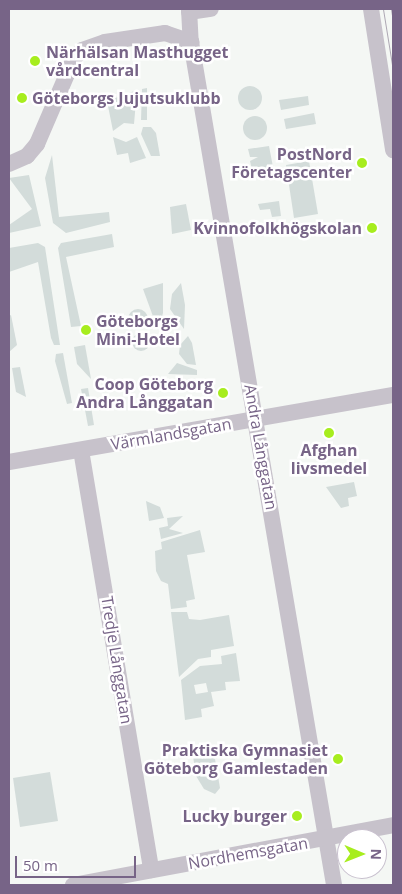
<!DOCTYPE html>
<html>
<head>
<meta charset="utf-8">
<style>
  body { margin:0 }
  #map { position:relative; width:402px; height:894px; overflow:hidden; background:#f4f7f4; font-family:"Open Sans",sans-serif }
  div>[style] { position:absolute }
  .green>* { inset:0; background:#d3dcda }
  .round { border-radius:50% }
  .minor>* { height:16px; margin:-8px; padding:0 8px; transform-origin:8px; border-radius:8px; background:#c7c2cb }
  .tram>* { height:1px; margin:-0.5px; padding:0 0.5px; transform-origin:0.5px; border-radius:0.5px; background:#ada7b3 }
  .dots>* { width:14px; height:14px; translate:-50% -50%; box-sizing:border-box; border:2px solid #fff; border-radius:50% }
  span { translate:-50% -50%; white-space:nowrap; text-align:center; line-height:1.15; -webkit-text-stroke:5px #fff; paint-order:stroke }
  .poi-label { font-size:16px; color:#776487; font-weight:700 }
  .left { translate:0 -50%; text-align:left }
  .right { translate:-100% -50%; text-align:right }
  .street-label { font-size:16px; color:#776487 }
  .frame { position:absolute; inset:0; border:10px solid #776487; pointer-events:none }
  .north { position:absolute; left:337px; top:829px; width:50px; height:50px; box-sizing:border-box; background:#fff; border:1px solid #c9c1cf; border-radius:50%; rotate:91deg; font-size:14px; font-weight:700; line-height:20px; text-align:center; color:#776487 }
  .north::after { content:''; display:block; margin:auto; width:18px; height:22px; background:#a7ed1e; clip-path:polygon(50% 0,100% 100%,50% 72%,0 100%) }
  .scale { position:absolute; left:15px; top:856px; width:121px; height:22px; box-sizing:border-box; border:2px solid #776487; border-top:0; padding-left:6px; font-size:15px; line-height:18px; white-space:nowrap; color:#776487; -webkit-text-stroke:4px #fff; paint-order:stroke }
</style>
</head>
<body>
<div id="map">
  <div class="green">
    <div class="round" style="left:238px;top:86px;width:24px;height:24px"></div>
    <div style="clip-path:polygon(147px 88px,147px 120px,141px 120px,142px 89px)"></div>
    <div style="clip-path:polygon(137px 90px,134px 124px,124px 123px,113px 131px,107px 101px)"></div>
    <div style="clip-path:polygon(308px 96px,309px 105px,281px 110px,279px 100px)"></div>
    <div style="clip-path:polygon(314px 113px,316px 124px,286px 129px,284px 119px)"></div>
    <div class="round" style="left:243px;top:116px;width:24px;height:24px"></div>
    <div style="clip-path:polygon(143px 127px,151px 127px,156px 133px,160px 156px,151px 156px,141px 134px)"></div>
    <div style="clip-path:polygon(113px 137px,126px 142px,137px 137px,146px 158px,130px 163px,128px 153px,117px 155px)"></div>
    <div style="clip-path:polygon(269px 146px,273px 167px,252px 170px,250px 161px,258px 157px,250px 157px,248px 149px)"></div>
    <div style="clip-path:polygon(52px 155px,59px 217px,109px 212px,110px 222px,66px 233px,53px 223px,45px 178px)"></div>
    <div style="clip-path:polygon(309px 161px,318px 214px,294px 218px,286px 165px)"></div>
    <div style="clip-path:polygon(29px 175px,41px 226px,9px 233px,9px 225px,32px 209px,9px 178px)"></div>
    <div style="clip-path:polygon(279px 201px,281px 216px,272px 217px,270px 209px,260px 210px,258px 204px)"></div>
    <div style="clip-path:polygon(186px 204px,191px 230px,172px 234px,170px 207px)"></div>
    <div style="clip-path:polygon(112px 234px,114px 247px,66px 257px,81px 326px,71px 327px,58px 248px,61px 243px)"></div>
    <div style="clip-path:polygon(38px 243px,45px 247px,60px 345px,54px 345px,51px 338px,38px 262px,9px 272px,9px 248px)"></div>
    <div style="clip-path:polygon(163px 283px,163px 313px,158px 330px,143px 289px)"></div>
    <div style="clip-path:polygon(181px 283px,185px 305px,184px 329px,170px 309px,172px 294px)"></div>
    <div class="round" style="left:128px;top:309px;width:20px;height:20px"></div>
    <div style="clip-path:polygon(11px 315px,17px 345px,9px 352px,9px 316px)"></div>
    <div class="round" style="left:132px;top:333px;width:18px;height:18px"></div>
    <div style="clip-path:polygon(188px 336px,192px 343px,196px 365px,187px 364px,179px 354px,180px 345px)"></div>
    <div style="clip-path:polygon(85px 345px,91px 379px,77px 364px,74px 347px)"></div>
    <div style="clip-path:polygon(63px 353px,72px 403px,67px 404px,55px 361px,56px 354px)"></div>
    <div style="clip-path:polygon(177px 363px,197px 370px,197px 375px,168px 374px)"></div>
    <div style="clip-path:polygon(20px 367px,26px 397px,16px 392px,12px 368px)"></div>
    <div style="clip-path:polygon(88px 388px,94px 425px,88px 426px,81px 389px)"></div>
    <div style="clip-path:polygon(354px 482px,357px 496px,348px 498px,349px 506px,341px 508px,326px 487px)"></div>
    <div style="clip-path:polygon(146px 501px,160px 507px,164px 518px,149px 521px)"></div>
    <div style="clip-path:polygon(183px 516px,169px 529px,183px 533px,161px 539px,159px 528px,168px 526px,167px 518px)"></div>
    <div style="clip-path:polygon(200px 530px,205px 552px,187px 555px,195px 599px,186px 601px,187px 607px,171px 609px,168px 584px,161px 581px,156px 571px,155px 551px,162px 549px,161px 542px)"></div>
    <div style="clip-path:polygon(171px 612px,187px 612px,189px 619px,200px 620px,229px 615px,234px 646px,211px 650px,211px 657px,198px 659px,179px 677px)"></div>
    <div style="clip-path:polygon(evenodd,236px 653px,240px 681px,225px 682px,226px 690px,211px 692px,214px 706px,201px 709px,202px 717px,185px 720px,181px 680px,200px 666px,222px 664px,221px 656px,236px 653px,206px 683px,208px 692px,196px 694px,194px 685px,206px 683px)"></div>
    <div style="clip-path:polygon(200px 751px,215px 759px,220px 788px,215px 794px,204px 789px,196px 776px,193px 756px)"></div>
    <div style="clip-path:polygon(50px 772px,58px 821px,20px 827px,13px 778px)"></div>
  </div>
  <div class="minor">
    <div style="left:189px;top:9px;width:33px;rotate:87deg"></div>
    <div style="left:191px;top:42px;width:855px;rotate:80.37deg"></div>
    <div style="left:371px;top:9px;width:143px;rotate:81.1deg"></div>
    <div style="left:189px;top:12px;width:22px;rotate:-8deg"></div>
    <div style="left:9px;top:164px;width:20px;rotate:-24deg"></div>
    <div style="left:27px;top:156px;width:16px;rotate:-50deg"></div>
    <div style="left:37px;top:144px;width:94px;rotate:-66.7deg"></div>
    <div style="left:74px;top:58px;width:11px;rotate:-45deg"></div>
    <div style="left:82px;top:50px;width:24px;rotate:-19deg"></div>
    <div style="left:105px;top:42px;width:61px;rotate:-8.5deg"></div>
    <div style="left:165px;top:33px;width:28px;rotate:19deg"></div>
    <div style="left:81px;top:450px;width:426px;rotate:80.5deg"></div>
    <div style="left:9px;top:462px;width:390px;rotate:-9.9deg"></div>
    <div style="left:73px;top:885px;width:326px;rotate:-10.6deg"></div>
  </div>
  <div class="tram">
    <div style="left:383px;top:9px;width:63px;rotate:80.8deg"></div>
    <div style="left:391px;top:9px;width:12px;rotate:81deg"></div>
  </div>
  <div class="dots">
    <div style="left:35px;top:61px;background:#a7ed1e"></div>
    <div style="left:22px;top:98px;background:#a7ed1e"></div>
    <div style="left:362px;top:163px;background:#a7ed1e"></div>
    <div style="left:372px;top:228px;background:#a7ed1e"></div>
    <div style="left:86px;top:330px;background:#a7ed1e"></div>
    <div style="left:223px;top:393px;background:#a7ed1e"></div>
    <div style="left:329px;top:433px;background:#a7ed1e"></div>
    <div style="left:338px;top:759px;background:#a7ed1e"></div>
    <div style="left:297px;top:816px;background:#a7ed1e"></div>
  </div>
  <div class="poi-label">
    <span class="left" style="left:46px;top:61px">Närhälsan Masthugget<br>vårdcentral</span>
    <span class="left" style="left:32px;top:98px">Göteborgs Jujutsuklubb</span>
    <span class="right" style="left:352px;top:163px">PostNord<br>Företagscenter</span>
    <span class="right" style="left:362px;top:228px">Kvinnofolkhögskolan</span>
    <span class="left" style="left:96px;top:330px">Göteborgs<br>Mini-Hotel</span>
    <span class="right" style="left:213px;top:393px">Coop Göteborg<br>Andra Långgatan</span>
    <span style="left:329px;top:459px">Afghan<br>livsmedel</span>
    <span class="right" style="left:328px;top:759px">Praktiska Gymnasiet<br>Göteborg Gamlestaden</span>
    <span class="right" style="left:287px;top:816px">Lucky burger</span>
  </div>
  <div class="street-label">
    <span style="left:171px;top:434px;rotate:-10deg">Värmlandsgatan</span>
    <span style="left:261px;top:447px;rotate:80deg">Andra Långgatan</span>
    <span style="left:117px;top:660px;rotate:81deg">Tredje Långgatan</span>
    <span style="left:248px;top:853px;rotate:-10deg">Nordhemsgatan</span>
  </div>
  <div class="frame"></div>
  <div class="north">N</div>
  <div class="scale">50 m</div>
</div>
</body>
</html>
